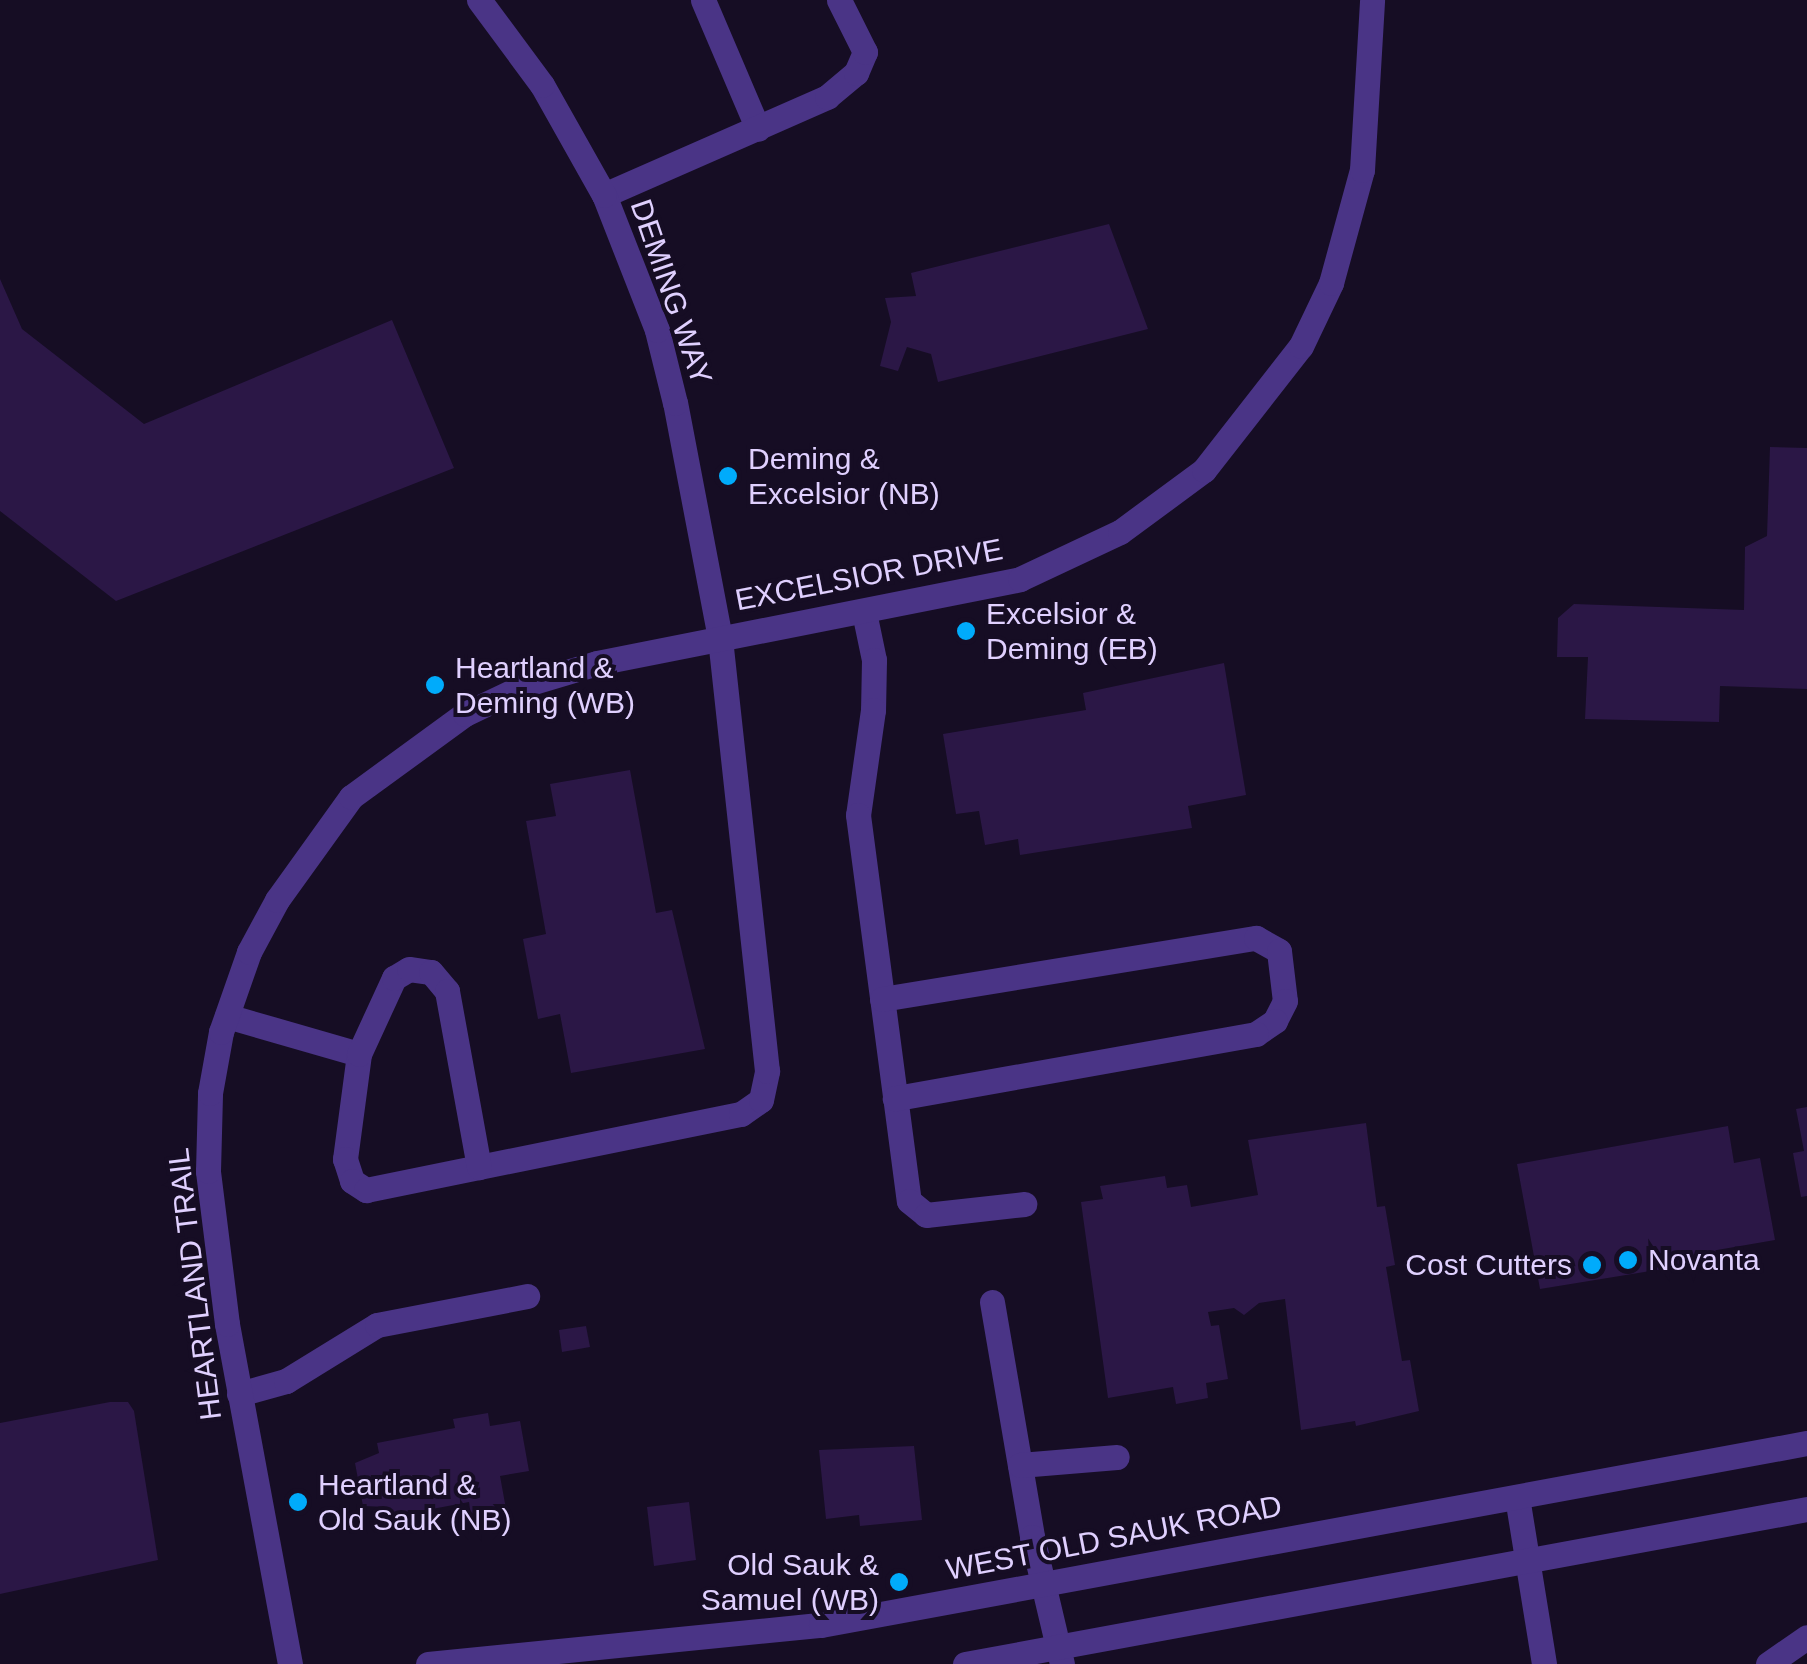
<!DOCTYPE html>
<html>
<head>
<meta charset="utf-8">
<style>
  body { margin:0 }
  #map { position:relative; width:1807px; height:1664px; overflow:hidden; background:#160d24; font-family:Arial,sans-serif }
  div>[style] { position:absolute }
  .building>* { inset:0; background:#2b1746 }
  .minor>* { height:25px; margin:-12.5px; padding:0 12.5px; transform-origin:12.5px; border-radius:12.5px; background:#4a3486 }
  .dots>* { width:28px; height:28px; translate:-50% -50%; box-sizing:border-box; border:5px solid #160d24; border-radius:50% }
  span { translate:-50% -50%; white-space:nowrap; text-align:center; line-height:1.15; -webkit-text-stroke:8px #160d24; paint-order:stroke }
  .street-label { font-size:30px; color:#e0d0ff }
  .poi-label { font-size:30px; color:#e0d0ff }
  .left { translate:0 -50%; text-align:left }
  .right { translate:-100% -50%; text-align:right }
</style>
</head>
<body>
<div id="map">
  <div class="building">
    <div style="clip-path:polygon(1109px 224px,1148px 329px,938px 382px,931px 354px,907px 347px,898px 371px,880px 366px,891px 322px,885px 298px,916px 296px,911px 273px)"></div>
    <div style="clip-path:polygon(0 279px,22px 329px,144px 424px,392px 320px,454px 468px,116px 601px,0 511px)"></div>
    <div style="clip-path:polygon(1770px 447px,1807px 448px,1807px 689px,1720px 686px,1719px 722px,1585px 719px,1588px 657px,1557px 657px,1558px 618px,1574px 604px,1744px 610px,1745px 547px,1767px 536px)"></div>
    <div style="clip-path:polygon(1224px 663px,1246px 795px,1188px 806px,1192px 828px,1020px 855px,1018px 839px,985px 845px,979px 811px,956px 814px,943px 734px,1086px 710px,1083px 693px)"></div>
    <div style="clip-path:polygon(630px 770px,656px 913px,672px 910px,705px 1049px,571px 1073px,560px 1014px,538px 1019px,523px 939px,546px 934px,526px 821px,556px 816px,550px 784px)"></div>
    <div style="clip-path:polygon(1807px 1107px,1807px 1196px,1801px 1197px,1793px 1153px,1804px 1151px,1796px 1109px)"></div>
    <div style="clip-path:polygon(1366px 1123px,1377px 1207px,1385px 1206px,1395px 1265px,1386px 1267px,1402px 1361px,1410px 1360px,1419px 1411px,1356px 1426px,1355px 1421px,1301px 1430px,1285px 1299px,1259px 1303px,1244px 1315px,1234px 1308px,1208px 1312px,1211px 1326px,1219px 1325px,1228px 1379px,1206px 1383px,1208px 1398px,1176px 1404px,1173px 1387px,1108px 1398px,1081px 1202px,1103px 1199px,1100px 1186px,1165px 1176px,1167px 1188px,1187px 1185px,1191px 1207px,1258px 1195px,1248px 1140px)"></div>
    <div style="clip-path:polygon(1728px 1126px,1734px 1163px,1760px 1158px,1775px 1240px,1717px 1250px,1718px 1260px,1540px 1289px,1517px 1164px)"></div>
    <div style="clip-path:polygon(586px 1326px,590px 1347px,562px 1352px,559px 1330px)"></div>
    <div style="clip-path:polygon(110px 1402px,128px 1402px,134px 1411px,158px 1560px,0 1594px,0 1423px)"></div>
    <div style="clip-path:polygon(488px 1413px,490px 1426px,520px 1421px,529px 1471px,500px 1476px,506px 1509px,471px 1516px,469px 1502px,390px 1517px,388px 1507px,363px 1506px,355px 1463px,379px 1453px,377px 1443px,455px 1428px,453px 1419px)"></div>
    <div style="clip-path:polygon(914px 1446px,922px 1520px,860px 1526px,859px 1515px,826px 1519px,819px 1450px)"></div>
    <div style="clip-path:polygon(689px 1502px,696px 1560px,654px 1566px,647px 1507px)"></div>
  </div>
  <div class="minor">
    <div style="left:703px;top:0;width:140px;rotate:66.9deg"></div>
    <div style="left:604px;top:195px;width:244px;rotate:-23.7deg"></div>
    <div style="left:827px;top:97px;width:38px;rotate:-40deg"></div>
    <div style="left:856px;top:73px;width:23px;rotate:-67deg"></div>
    <div style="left:865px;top:52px;width:58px;rotate:-116.6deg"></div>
    <div style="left:864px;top:612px;width:49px;rotate:78.2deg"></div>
    <div style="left:874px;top:660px;width:50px;rotate:91.1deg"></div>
    <div style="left:873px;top:710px;width:106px;rotate:98.1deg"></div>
    <div style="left:858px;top:815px;width:389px;rotate:82.5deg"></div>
    <div style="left:909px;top:1201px;width:22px;rotate:39deg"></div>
    <div style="left:926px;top:1215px;width:99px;rotate:-6.4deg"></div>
    <div style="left:882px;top:999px;width:379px;rotate:-9.3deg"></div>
    <div style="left:1256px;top:938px;width:26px;rotate:29deg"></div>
    <div style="left:1279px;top:951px;width:50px;rotate:83.2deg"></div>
    <div style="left:1285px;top:1001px;width:22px;rotate:117deg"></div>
    <div style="left:1275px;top:1021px;width:23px;rotate:146deg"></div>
    <div style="left:1256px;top:1034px;width:367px;rotate:169.9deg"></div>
    <div style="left:227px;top:1016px;width:137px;rotate:16.1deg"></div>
    <div style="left:359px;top:1054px;width:106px;rotate:97.6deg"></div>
    <div style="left:345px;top:1159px;width:23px;rotate:72deg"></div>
    <div style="left:352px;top:1181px;width:17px;rotate:33deg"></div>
    <div style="left:366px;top:1190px;width:383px;rotate:-11.5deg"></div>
    <div style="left:741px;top:1114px;width:24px;rotate:-35deg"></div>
    <div style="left:761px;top:1100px;width:30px;rotate:-78deg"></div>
    <div style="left:767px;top:1071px;width:436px;rotate:-96.2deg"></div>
    <div style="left:720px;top:638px;width:239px;rotate:-100.8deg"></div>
    <div style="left:675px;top:403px;width:75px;rotate:-103.9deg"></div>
    <div style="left:657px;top:330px;width:145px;rotate:-111.4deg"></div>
    <div style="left:604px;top:195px;width:126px;rotate:-119.4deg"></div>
    <div style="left:542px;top:85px;width:106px;rotate:-126.5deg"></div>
    <div style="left:359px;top:1054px;width:84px;rotate:-65.3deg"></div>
    <div style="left:394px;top:978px;width:17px;rotate:-31deg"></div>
    <div style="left:409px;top:969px;width:22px;rotate:8deg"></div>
    <div style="left:431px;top:972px;width:25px;rotate:50deg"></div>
    <div style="left:447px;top:991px;width:179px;rotate:79.7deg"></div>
    <div style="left:992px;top:1302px;width:238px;rotate:80.3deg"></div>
    <div style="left:1032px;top:1537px;width:130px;rotate:76.7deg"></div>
    <div style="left:239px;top:1394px;width:49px;rotate:-15.5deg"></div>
    <div style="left:286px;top:1381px;width:107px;rotate:-31.6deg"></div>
    <div style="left:377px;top:1325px;width:153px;rotate:-10.9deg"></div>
    <div style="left:1020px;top:1465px;width:97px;rotate:-4.7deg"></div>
    <div style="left:1517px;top:1497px;width:169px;rotate:80.8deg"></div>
    <div style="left:290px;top:1664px;width:346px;rotate:-100.5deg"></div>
    <div style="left:227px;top:1324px;width:154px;rotate:-97.1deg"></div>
    <div style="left:208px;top:1171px;width:78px;rotate:-88.5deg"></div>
    <div style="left:210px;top:1093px;width:62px;rotate:-79.8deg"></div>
    <div style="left:221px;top:1032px;width:85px;rotate:-70.7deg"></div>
    <div style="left:249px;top:952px;width:59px;rotate:-61.7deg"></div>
    <div style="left:277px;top:900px;width:127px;rotate:-54.3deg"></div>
    <div style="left:351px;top:797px;width:141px;rotate:-36.1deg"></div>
    <div style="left:465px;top:714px;width:72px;rotate:-25.5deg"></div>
    <div style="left:530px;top:683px;width:70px;rotate:-16.6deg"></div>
    <div style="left:597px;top:663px;width:431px;rotate:-11.2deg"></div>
    <div style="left:1020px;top:579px;width:110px;rotate:-25.2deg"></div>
    <div style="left:1120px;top:532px;width:104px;rotate:-36.4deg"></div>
    <div style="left:1204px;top:470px;width:157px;rotate:-52deg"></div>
    <div style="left:1301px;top:346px;width:70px;rotate:-64.5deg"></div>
    <div style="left:1331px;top:283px;width:117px;rotate:-74.7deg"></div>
    <div style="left:1362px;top:170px;width:170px;rotate:-86.6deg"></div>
    <div style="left:428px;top:1664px;width:395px;rotate:-5.7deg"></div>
    <div style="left:821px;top:1625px;width:1003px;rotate:-10.46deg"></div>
    <div style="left:965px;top:1664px;width:856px;rotate:-10.43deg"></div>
    <div style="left:1768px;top:1664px;width:47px;rotate:-34.7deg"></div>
  </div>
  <div class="dots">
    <div style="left:728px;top:476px;background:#00abfb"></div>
    <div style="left:966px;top:631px;background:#00abfb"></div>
    <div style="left:435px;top:685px;background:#00abfb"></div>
    <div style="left:1628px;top:1260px;background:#00abfb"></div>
    <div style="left:1592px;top:1265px;background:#00abfb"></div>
    <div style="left:298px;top:1502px;background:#00abfb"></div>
    <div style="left:899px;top:1582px;background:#00abfb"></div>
  </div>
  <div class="street-label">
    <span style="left:671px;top:292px;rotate:71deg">DEMING WAY</span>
    <span style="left:869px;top:575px;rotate:-11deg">EXCELSIOR DRIVE</span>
    <span style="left:195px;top:1284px;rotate:-97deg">HEARTLAND TRAIL</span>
    <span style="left:1114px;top:1538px;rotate:-11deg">WEST OLD SAUK ROAD</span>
  </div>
  <div class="poi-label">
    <span class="left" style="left:748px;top:476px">Deming &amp;<br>Excelsior (NB)</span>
    <span class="left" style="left:986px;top:631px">Excelsior &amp;<br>Deming (EB)</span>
    <span class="left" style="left:455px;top:685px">Heartland &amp;<br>Deming (WB)</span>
    <span class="left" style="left:1648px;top:1260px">Novanta</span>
    <span class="right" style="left:1572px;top:1265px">Cost Cutters</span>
    <span class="left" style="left:318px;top:1502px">Heartland &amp;<br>Old Sauk (NB)</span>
    <span class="right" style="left:879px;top:1582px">Old Sauk &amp;<br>Samuel (WB)</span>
  </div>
</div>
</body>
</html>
